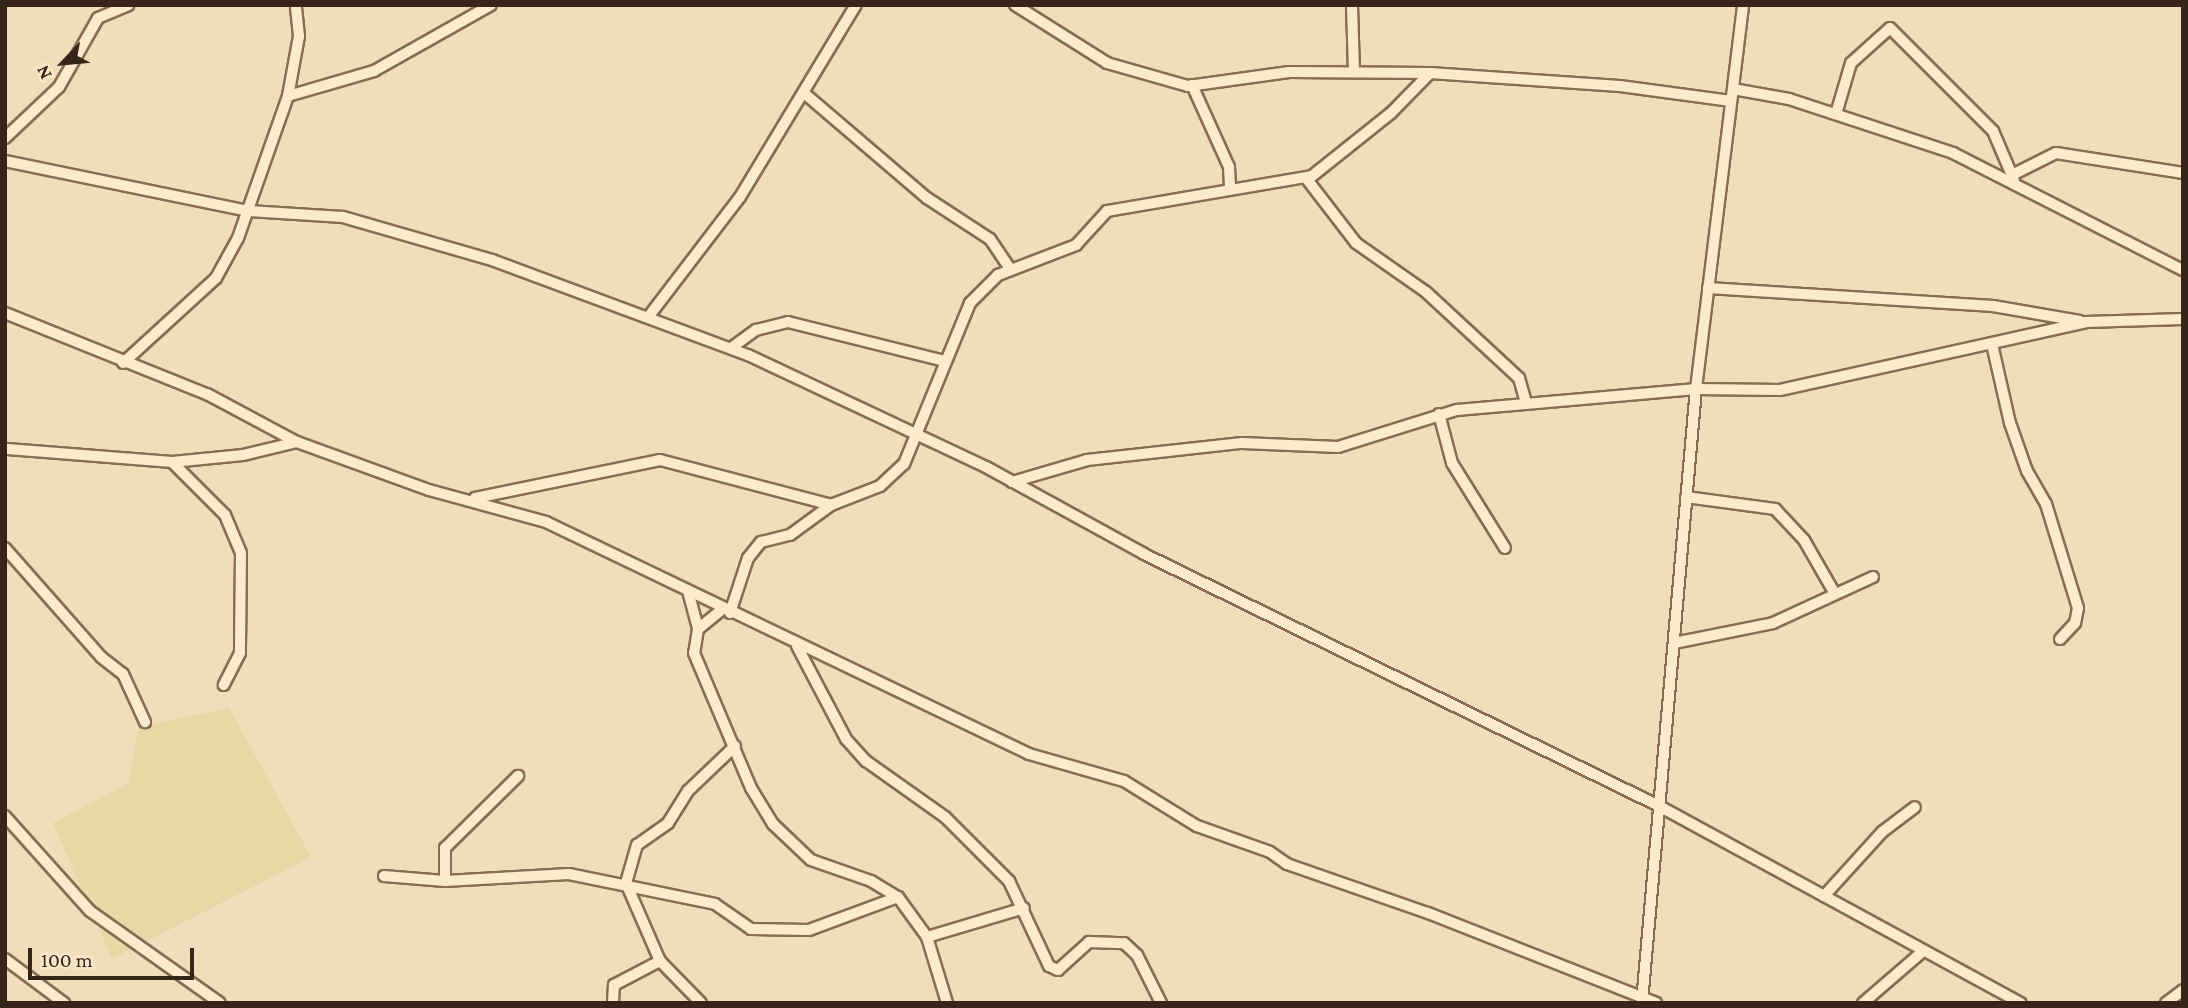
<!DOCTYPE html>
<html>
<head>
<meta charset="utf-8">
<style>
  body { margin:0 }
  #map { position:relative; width:2188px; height:1008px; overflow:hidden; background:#f1ddb9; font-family:"Crimson Pro",serif }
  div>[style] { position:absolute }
  .farmland>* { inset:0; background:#e7d8a6 }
  .roads { filter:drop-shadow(2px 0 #886c53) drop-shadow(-2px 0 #886c53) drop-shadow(0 2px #886c53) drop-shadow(0 -2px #886c53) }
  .street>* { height:10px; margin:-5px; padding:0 5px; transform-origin:5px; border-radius:5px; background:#fbeacc }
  span { translate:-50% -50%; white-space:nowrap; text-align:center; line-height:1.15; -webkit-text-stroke:5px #f8e7c9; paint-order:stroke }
  .frame { position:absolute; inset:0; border:7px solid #362519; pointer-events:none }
  .north { position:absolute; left:28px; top:28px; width:70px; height:70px; -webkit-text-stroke:5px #f8e7c9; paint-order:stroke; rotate:244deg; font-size:19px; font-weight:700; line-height:28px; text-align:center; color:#362519 }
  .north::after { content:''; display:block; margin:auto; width:24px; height:32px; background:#362519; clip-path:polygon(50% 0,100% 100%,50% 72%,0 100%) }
  .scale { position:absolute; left:28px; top:948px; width:166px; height:32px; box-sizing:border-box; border:4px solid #362519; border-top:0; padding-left:9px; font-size:21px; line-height:24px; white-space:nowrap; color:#362519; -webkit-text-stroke:5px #f8e7c9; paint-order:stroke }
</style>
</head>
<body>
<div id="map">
  <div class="farmland">
    <div style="clip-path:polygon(229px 708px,311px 857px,112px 959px,53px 823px,129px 783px,138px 727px)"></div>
  </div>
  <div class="roads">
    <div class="street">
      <div style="left:1015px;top:5px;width:109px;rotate:32.2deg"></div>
      <div style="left:1107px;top:63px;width:84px;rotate:15.9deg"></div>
      <div style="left:1188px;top:86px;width:102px;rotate:-7.9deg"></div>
      <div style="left:1289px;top:72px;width:141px;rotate:0.4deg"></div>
      <div style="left:1430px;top:73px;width:190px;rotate:3.9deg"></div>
      <div style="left:1620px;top:86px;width:112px;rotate:7.7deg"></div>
      <div style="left:1352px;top:5px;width:66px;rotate:88.3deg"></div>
      <div style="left:1192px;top:85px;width:90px;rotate:65.7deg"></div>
      <div style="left:1229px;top:167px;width:22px;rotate:87deg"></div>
      <div style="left:1733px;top:89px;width:57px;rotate:10.1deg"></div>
      <div style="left:1789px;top:99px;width:173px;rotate:18.2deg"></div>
      <div style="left:1953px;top:153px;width:258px;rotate:27deg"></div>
      <div style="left:804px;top:93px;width:162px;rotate:40.5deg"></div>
      <div style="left:927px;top:198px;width:75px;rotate:33.1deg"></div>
      <div style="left:990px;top:239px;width:36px;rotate:56deg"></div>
      <div style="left:288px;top:96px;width:90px;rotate:-16.2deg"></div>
      <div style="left:374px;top:71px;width:134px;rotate:-29.4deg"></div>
      <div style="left:1836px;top:114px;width:53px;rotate:-73.6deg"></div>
      <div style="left:1851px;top:63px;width:52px;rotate:-41.9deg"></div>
      <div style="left:1890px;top:28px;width:146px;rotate:45deg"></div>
      <div style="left:1993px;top:131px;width:53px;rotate:66.8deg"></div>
      <div style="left:5px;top:138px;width:74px;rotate:-43.4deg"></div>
      <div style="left:59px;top:87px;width:79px;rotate:-60.5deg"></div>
      <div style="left:98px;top:18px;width:33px;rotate:-23deg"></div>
      <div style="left:5px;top:161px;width:249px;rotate:11.6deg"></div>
      <div style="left:249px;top:211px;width:94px;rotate:3.7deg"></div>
      <div style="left:343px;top:217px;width:155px;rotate:16.1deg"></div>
      <div style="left:492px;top:260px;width:273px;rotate:20.4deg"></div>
      <div style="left:748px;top:355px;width:263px;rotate:25.2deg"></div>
      <div style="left:986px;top:467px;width:180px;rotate:28.8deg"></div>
      <div style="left:1144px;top:554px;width:573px;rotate:26.07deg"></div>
      <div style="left:1659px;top:806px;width:412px;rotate:28.6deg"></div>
      <div style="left:2012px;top:175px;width:49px;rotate:-26.6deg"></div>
      <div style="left:2056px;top:153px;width:129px;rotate:8.9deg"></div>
      <div style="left:1306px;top:178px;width:82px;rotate:52.4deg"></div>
      <div style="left:1356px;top:243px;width:85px;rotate:35deg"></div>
      <div style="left:1426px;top:292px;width:127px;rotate:42.8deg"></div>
      <div style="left:1519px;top:378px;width:25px;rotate:74deg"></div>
      <div style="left:1708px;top:288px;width:286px;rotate:3.6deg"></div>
      <div style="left:1993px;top:306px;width:88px;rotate:9.8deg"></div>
      <div style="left:5px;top:313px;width:218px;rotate:21.9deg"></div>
      <div style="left:207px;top:394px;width:102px;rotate:28.1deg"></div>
      <div style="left:297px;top:442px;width:56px;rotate:166.5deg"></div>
      <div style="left:243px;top:455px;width:71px;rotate:174.4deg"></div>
      <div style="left:172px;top:462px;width:168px;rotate:-175.5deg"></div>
      <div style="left:649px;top:316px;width:150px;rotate:-52.6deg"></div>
      <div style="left:740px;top:197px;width:224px;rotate:-58.9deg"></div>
      <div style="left:1992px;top:344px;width:81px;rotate:77.2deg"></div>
      <div style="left:2010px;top:423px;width:51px;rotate:70.5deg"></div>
      <div style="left:2027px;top:471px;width:38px;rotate:60deg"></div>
      <div style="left:2046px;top:504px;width:109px;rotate:72.9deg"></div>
      <div style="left:2078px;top:608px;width:15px;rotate:101deg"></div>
      <div style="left:2075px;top:623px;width:22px;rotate:133deg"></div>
      <div style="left:731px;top:348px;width:31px;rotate:-36deg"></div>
      <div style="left:756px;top:330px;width:33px;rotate:-14deg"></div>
      <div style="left:788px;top:322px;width:162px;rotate:14deg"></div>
      <div style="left:123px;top:363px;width:126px;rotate:-42.4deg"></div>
      <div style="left:216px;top:278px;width:46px;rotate:-61.2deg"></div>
      <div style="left:238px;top:238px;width:151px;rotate:-70.6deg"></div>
      <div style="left:288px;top:96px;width:61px;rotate:-79.6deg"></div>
      <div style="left:299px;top:36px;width:31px;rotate:-96deg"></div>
      <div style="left:1439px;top:414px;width:51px;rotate:75.1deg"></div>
      <div style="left:1452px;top:463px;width:100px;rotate:58.1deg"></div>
      <div style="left:297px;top:442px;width:140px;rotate:20deg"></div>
      <div style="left:429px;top:490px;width:121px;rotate:15.3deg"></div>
      <div style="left:546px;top:522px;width:536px;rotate:25.66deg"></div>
      <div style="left:1029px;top:754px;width:99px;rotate:15.9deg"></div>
      <div style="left:1124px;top:781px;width:86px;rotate:31.7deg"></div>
      <div style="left:1197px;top:826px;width:77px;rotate:19.6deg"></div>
      <div style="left:1270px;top:852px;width:21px;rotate:35deg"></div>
      <div style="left:1287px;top:864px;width:149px;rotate:19.2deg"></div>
      <div style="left:1428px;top:913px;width:245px;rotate:21.5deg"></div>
      <div style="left:172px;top:462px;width:75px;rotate:45deg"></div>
      <div style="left:225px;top:515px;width:41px;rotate:67.2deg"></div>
      <div style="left:241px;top:553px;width:100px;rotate:90.6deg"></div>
      <div style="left:240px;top:653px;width:36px;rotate:117deg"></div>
      <div style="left:1012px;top:482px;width:78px;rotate:-16.3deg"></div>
      <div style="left:1087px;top:460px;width:156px;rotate:-6.3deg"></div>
      <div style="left:1242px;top:443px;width:96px;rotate:2.4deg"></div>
      <div style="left:1338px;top:447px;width:125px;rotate:-17.3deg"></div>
      <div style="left:1457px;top:410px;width:240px;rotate:-5deg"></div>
      <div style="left:1696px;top:389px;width:84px;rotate:0.7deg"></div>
      <div style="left:1780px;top:390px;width:313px;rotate:-12.5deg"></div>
      <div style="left:2086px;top:322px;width:97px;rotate:-1.8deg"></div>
      <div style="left:1686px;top:497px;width:90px;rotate:7.7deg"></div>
      <div style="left:1775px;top:509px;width:42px;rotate:46.9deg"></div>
      <div style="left:1804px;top:540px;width:62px;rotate:60.1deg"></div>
      <div style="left:475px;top:498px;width:189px;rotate:-11.6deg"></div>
      <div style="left:660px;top:460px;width:177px;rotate:14.7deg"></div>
      <div style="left:5px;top:548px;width:145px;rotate:48.6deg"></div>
      <div style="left:101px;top:657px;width:28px;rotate:38deg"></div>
      <div style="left:123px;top:674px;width:53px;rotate:65.4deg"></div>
      <div style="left:688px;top:591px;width:39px;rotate:75deg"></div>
      <div style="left:698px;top:629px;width:24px;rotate:99deg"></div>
      <div style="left:694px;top:653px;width:147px;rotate:67.1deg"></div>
      <div style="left:751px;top:788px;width:42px;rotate:58.6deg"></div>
      <div style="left:773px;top:824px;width:52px;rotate:43.5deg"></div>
      <div style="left:811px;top:860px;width:64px;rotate:19.3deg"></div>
      <div style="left:871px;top:881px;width:31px;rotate:31deg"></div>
      <div style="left:898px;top:897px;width:49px;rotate:54.1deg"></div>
      <div style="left:927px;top:937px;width:69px;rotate:73.1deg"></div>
      <div style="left:730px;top:613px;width:58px;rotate:-71.9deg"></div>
      <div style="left:748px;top:558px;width:21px;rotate:-51deg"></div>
      <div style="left:761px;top:542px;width:30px;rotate:-14deg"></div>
      <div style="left:790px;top:535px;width:51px;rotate:-36.2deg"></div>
      <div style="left:831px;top:505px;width:53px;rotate:-21.2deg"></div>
      <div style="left:880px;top:486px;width:33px;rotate:-43deg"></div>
      <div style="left:904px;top:464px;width:174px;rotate:-67.7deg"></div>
      <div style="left:970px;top:303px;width:40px;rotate:-45deg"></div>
      <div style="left:998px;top:275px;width:84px;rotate:-21deg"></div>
      <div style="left:1076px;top:245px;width:46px;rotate:-47.6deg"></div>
      <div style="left:1107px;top:211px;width:208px;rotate:-9.7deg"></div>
      <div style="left:1312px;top:176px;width:101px;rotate:-38.6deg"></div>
      <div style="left:1391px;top:113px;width:56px;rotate:-45.7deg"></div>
      <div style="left:698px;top:629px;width:32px;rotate:-39deg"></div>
      <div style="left:1674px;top:643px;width:101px;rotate:-11.4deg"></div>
      <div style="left:1773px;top:623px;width:110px;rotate:-24.7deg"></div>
      <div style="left:797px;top:646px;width:105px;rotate:62.2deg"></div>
      <div style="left:846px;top:739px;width:30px;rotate:48deg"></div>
      <div style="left:866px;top:761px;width:97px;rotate:35.3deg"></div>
      <div style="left:945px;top:817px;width:91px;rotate:45deg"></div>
      <div style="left:1009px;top:881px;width:94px;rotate:64.8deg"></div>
      <div style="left:1049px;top:966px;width:10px;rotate:24deg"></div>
      <div style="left:1058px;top:970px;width:42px;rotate:-42.1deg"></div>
      <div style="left:1089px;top:942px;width:35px;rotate:2deg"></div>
      <div style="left:1124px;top:943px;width:18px;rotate:43deg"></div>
      <div style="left:1137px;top:955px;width:54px;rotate:63.4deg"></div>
      <div style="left:5px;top:816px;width:127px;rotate:48.2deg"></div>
      <div style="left:90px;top:911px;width:159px;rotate:35.3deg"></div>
      <div style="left:384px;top:876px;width:61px;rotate:4.7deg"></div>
      <div style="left:445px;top:881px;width:124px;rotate:-3.2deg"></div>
      <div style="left:569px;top:874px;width:149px;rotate:11.6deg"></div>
      <div style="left:715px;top:904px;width:44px;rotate:34.8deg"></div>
      <div style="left:751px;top:929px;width:58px;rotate:1deg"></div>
      <div style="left:809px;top:930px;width:95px;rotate:-20.3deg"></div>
      <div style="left:445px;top:881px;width:33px;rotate:-90deg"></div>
      <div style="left:445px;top:848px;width:103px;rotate:-44.6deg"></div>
      <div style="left:1824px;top:896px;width:86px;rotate:-47.8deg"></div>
      <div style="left:1882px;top:832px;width:41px;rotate:-37.1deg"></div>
      <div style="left:927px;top:937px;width:101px;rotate:-16.6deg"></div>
      <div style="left:5px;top:959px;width:74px;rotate:36.7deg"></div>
      <div style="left:1642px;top:1002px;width:615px;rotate:-84.97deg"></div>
      <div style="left:1696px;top:389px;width:387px;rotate:-83deg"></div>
      <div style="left:613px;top:1003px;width:18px;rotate:-87deg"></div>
      <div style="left:614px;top:985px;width:52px;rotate:-27.6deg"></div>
      <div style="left:701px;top:1003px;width:59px;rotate:-134.3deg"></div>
      <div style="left:660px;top:961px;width:85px;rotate:-113.6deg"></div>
      <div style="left:626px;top:883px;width:40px;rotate:-74deg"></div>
      <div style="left:637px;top:845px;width:38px;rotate:-35deg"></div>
      <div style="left:668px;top:823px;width:38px;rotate:-58deg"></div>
      <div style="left:688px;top:791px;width:65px;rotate:-43.8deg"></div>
      <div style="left:1863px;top:1003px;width:78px;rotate:-40.8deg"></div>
      <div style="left:2166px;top:1003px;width:21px;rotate:-37deg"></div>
    </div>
  </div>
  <div class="frame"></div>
  <div class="north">N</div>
  <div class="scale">100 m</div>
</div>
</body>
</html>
